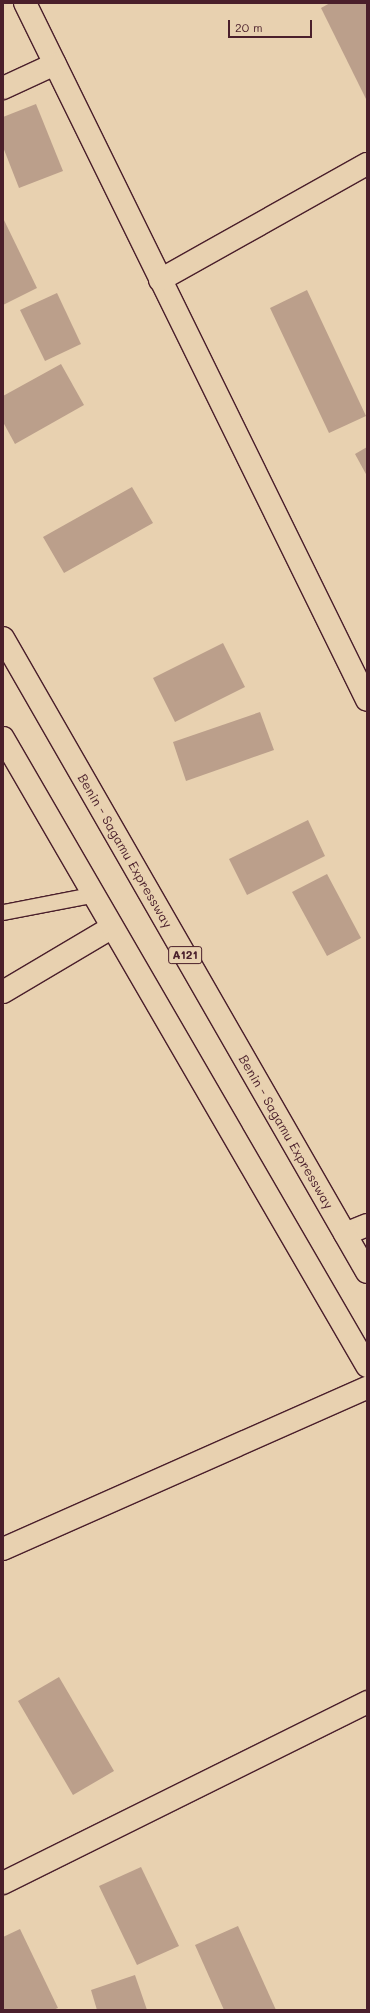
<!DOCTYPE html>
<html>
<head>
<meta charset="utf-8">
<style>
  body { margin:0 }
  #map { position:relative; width:370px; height:2013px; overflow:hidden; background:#e8d1b0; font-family:Mali,sans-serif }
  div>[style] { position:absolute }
  .building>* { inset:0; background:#bb9f8b }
  .roads { filter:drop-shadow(1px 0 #4a1f2b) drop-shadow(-1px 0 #4a1f2b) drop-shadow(0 1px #4a1f2b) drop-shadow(0 -1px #4a1f2b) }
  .service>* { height:15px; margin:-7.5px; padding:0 7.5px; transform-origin:7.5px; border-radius:7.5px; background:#e8d1b0 }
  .minor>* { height:22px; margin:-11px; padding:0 11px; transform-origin:11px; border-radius:11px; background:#e8d1b0 }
  .trunk>* { height:22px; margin:-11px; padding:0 11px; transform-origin:11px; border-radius:11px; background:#e8d1b0 }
  span { translate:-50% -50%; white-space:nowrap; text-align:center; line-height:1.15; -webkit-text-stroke:4px #e8d1b0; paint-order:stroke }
  .shield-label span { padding:1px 3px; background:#e8d1b0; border:1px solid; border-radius:3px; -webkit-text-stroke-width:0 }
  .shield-label { font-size:12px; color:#4a1f2b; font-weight:700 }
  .street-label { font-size:13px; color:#4a1f2b }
  .frame { position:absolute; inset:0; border:4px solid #4a1f2b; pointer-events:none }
  .scale { position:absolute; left:228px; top:20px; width:84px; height:18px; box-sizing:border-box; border:2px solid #4a1f2b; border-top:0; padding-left:5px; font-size:12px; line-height:14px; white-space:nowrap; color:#4a1f2b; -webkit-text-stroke:3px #e8d1b0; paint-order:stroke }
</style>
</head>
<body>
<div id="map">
  <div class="building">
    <div style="clip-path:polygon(330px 3px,367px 3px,367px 101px,321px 8px)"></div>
    <div style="clip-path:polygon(36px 104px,63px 171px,19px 188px,3px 147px,3px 117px)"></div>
    <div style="clip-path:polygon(3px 218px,37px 288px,3px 305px)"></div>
    <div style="clip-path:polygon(307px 290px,366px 416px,329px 433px,270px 308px)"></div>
    <div style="clip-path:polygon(57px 293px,81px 344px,45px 361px,20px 310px)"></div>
    <div style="clip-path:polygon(61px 364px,84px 405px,15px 444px,3px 422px,3px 396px)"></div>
    <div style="clip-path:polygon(367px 447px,367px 476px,355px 454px)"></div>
    <div style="clip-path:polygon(132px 487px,153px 523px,64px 573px,43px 537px)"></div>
    <div style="clip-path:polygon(223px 643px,245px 687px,175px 722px,153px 678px)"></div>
    <div style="clip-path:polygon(260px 712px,274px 750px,186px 781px,173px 742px)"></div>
    <div style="clip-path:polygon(308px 820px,325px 856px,247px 895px,229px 859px)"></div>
    <div style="clip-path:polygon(327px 874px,361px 938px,327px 956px,292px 892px)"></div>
    <div style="clip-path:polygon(59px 1677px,114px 1771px,73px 1795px,18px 1701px)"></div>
    <div style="clip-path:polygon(141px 1867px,179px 1946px,137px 1965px,99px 1886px)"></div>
    <div style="clip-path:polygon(238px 1926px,276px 2010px,224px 2010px,195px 1945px)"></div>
    <div style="clip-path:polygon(20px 1929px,58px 2008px,53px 2010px,3px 2010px,3px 1937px)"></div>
    <div style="clip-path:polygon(135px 1975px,147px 2010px,97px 2010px,91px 1990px)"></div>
  </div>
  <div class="roads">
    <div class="service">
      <div style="left:3px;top:912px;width:90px;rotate:-10.9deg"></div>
    </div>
    <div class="minor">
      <div style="left:25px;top:3px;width:776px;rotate:63.86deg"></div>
      <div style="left:3px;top:88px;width:57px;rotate:-24.8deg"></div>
      <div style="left:160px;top:280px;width:237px;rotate:-29.3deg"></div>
      <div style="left:3px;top:992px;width:126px;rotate:-30.7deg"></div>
      <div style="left:345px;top:1234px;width:24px;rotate:-22deg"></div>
      <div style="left:3px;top:1549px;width:398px;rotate:-23.9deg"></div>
      <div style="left:3px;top:1883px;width:407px;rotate:-26.4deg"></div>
    </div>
    <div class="trunk">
      <div style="left:3px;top:638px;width:731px;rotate:60.14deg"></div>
      <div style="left:3px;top:738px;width:726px;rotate:59.9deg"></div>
    </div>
  </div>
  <div class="shield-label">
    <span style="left:185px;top:955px">A121</span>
  </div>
  <div class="street-label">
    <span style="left:125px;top:851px;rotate:60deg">Benin - Sagamu Expressway</span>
    <span style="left:286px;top:1132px;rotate:60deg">Benin - Sagamu Expressway</span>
  </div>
  <div class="frame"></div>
  <div class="scale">20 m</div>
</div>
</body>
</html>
